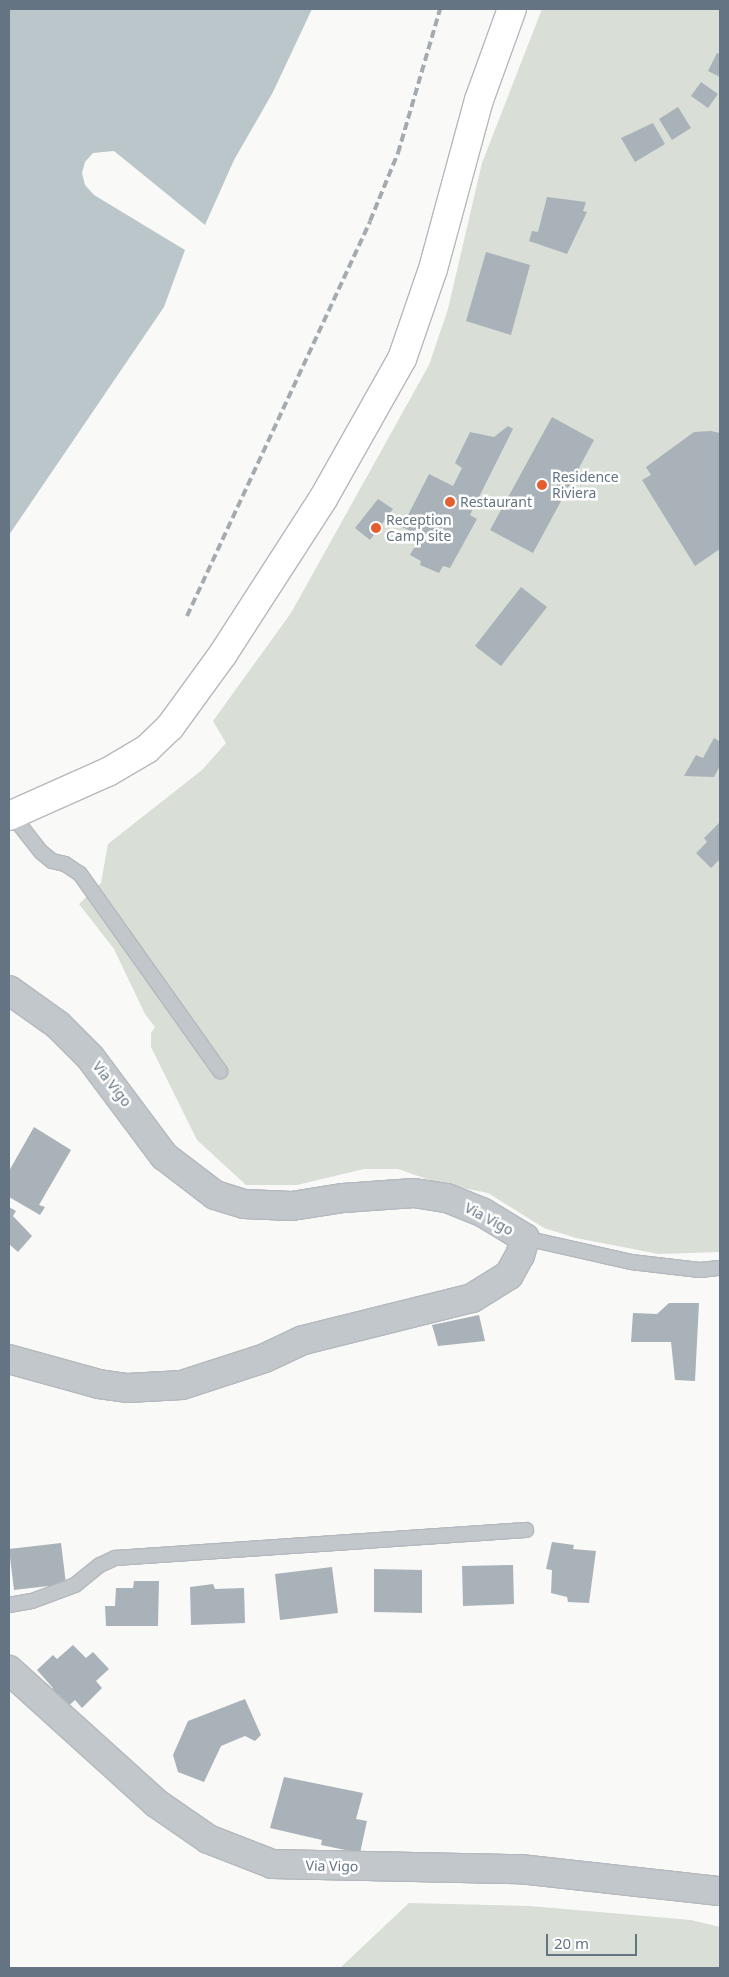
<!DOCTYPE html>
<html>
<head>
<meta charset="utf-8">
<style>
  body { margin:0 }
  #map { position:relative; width:729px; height:1977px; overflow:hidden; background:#f9f9f7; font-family:"Noto Sans",sans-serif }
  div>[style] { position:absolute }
  .green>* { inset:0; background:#d9ded6 }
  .water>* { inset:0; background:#bbc6cb }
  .building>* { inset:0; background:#a9b2b8 }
  .roads { filter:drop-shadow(1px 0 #b4b9bd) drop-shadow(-1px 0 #b4b9bd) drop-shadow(0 1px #b4b9bd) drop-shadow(0 -1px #b4b9bd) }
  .service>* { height:14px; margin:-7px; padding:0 7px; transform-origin:7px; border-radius:7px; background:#c2c7cb }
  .minor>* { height:28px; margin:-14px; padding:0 14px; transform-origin:14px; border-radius:14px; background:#c2c7cb }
  .primary>* { height:28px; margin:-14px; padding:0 14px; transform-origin:14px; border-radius:14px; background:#fff }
  .rail>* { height:4px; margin-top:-2px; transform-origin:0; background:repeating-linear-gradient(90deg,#a3aab0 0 8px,transparent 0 12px) }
  .dots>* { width:14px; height:14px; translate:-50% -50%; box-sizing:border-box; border:2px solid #fff; border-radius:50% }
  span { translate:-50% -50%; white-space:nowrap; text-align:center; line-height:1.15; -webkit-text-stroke:5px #fff; paint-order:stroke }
  .poi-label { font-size:14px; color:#647482 }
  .left { translate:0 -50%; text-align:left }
  .street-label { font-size:14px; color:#647482 }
  .frame { position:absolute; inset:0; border:10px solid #647482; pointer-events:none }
  .scale { position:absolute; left:546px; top:1934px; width:91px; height:22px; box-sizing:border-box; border:2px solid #647482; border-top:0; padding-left:6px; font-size:15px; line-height:18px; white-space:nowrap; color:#647482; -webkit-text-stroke:4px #fff; paint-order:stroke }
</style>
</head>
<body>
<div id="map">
  <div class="green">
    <div style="clip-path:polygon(542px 9px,720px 9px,720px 1252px,659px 1254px,576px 1238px,544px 1228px,488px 1193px,438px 1183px,398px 1169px,364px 1169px,297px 1185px,246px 1185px,197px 1140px,151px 1047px,151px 1033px,155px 1027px,145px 1014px,114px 949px,79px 904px,101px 883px,108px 844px,202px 770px,226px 743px,213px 721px,291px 613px,429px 365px,448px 309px,482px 163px)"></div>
    <div style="clip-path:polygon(409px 1903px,530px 1906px,691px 1920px,720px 1927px,720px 1968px,340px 1968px)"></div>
  </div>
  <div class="water">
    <div style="clip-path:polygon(9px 9px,312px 9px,273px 92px,234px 160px,205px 225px,114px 151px,93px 153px,85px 162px,82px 173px,85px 185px,94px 195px,185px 250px,164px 307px,9px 535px)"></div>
  </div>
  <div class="building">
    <div style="clip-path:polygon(717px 53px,720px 54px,720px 77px,708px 71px)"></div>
    <div style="clip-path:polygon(701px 82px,718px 94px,708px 108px,691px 96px)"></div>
    <div style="clip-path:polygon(678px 107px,691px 128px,672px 140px,659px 119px)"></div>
    <div style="clip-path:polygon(653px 123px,665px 144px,635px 162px,621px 138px)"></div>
    <div style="clip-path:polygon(547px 197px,586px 202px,583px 211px,587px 212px,567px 254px,529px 241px,532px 231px,538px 232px)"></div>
    <div style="clip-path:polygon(486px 252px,530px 265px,511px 335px,466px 321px)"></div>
    <div style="clip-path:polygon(552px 417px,594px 440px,533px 553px,490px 530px)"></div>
    <div style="clip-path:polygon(508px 426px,513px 429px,470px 515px,477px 519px,450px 568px,443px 566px,439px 573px,420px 565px,421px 561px,410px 555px,421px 536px,402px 527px,429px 474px,453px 486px,462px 468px,455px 463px,470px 432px,494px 437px)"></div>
    <div style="clip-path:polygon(711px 431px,720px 433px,720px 549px,695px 566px,642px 480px,651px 475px,646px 467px,694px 432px)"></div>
    <div style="clip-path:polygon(378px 499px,393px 509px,370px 540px,355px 528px)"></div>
    <div style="clip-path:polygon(521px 587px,547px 607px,501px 666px,475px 646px)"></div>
    <div style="clip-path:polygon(714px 738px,719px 741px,720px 738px,720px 766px,714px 777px,684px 776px,696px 755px,703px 758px)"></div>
    <div style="clip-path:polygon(720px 822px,720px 859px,711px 868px,696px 853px,707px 842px,704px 838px)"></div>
    <div style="clip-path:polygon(34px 1127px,71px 1150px,39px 1205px,45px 1207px,40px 1215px,9px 1197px,9px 1171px)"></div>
    <div style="clip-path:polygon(9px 1207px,16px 1211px,13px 1216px,32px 1236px,18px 1252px,9px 1244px)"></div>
    <div style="clip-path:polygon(669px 1303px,699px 1303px,695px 1381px,675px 1380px,671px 1342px,631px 1342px,633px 1313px,657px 1314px)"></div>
    <div style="clip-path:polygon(479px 1315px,485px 1341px,438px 1346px,432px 1325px)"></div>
    <div style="clip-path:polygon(552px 1542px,574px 1545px,573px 1549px,596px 1551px,589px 1603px,568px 1602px,567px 1597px,551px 1593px,552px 1570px,546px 1569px)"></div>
    <div style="clip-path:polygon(61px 1543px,66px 1584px,14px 1590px,9px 1549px)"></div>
    <div style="clip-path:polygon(513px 1565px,514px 1604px,463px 1606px,462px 1566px)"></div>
    <div style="clip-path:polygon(332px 1567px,338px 1613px,280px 1620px,275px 1574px)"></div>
    <div style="clip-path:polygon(374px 1569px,422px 1570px,422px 1613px,374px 1612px)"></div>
    <div style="clip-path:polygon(134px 1581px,159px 1581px,158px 1626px,106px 1626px,105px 1606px,115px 1606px,116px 1588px,133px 1588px)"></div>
    <div style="clip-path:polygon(213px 1584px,215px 1589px,244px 1588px,245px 1623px,191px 1625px,190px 1587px)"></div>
    <div style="clip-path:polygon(73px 1645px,86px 1658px,93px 1652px,109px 1669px,96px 1681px,102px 1688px,82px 1708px,75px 1700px,63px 1711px,48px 1694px,53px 1688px,37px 1670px,53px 1655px,57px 1659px)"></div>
    <div style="clip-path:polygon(245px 1699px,261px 1735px,255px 1741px,245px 1736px,221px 1746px,204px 1782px,178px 1772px,173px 1755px,188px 1721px)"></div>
    <div style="clip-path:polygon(284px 1777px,363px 1793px,356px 1819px,367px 1821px,360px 1853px,321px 1845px,322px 1840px,270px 1828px)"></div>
  </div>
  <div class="roads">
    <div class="service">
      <div style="left:12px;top:815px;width:47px;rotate:51.9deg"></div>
      <div style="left:41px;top:852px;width:14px;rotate:39deg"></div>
      <div style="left:52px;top:861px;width:13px;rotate:13deg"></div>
      <div style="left:65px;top:864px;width:18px;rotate:34deg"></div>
      <div style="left:80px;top:874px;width:242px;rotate:54.6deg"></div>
      <div style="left:538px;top:1241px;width:95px;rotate:12.7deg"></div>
      <div style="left:631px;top:1262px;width:69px;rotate:6.6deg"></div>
      <div style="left:700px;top:1270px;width:20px;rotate:-6deg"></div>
      <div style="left:9px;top:1605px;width:23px;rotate:-10deg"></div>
      <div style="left:32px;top:1601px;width:46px;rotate:-20.4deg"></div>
      <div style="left:75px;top:1585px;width:32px;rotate:-39deg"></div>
      <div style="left:100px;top:1565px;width:17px;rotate:-25deg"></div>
      <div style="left:115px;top:1558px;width:412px;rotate:-3.9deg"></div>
    </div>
    <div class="minor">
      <div style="left:9px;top:990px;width:60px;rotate:35.5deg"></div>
      <div style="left:58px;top:1025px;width:45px;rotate:45deg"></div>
      <div style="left:90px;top:1057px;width:124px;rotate:53.2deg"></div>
      <div style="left:164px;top:1156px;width:64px;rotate:37.4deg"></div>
      <div style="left:215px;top:1195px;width:30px;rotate:17deg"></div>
      <div style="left:244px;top:1204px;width:48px;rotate:2.4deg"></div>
      <div style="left:292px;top:1206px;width:52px;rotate:-8.9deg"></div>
      <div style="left:343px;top:1198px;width:71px;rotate:-4deg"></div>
      <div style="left:414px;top:1193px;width:33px;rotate:9deg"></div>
      <div style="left:447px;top:1198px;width:38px;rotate:22deg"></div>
      <div style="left:482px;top:1212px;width:50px;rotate:31.2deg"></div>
      <div style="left:525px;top:1238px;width:18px;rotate:106deg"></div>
      <div style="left:520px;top:1255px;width:23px;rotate:119deg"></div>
      <div style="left:509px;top:1275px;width:44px;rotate:148.1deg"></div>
      <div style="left:472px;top:1298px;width:174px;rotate:166deg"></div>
      <div style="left:303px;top:1340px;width:42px;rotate:154.7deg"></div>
      <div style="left:265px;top:1358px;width:87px;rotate:162deg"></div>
      <div style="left:182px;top:1385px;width:55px;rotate:176.9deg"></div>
      <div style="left:127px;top:1388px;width:28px;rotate:-172deg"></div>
      <div style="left:99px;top:1384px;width:93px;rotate:-164.5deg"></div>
      <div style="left:9px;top:1670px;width:198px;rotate:42.1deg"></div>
      <div style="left:156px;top:1803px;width:63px;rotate:34.7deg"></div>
      <div style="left:208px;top:1839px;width:69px;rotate:21.3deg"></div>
      <div style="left:272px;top:1864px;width:248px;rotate:1.2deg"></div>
      <div style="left:520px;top:1869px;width:201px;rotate:6.3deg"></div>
    </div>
    <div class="primary">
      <div style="left:9px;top:816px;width:108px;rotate:-24deg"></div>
      <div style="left:108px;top:772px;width:45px;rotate:-30.5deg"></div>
      <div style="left:147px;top:749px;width:32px;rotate:-44deg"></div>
      <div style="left:170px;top:727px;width:90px;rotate:-54deg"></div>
      <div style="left:223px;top:654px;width:184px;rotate:-57.2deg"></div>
      <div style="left:323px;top:499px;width:161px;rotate:-60.6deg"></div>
      <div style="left:402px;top:359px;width:95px;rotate:-71deg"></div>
      <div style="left:433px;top:269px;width:175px;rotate:-74.8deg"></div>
      <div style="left:479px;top:100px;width:97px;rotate:-70.1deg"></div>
    </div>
  </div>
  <div class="rail">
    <div style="left:187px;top:616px;width:435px;rotate:-65.1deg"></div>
    <div style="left:370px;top:221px;width:74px;rotate:-67.6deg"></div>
    <div style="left:398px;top:153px;width:150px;rotate:-73.7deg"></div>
  </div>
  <div class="dots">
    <div style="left:542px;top:485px;background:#e45f2d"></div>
    <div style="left:450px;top:502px;background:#e45f2d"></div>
    <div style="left:376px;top:528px;background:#e45f2d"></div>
  </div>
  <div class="poi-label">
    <span class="left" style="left:552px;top:485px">Residence<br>Riviera</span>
    <span class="left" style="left:460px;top:502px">Restaurant</span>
    <span class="left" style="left:386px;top:528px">Reception<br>Camp site</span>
  </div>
  <div class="street-label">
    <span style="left:112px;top:1084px;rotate:52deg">Via Vigo</span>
    <span style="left:489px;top:1219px;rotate:28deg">Via Vigo</span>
    <span style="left:332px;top:1866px;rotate:1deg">Via Vigo</span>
  </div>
  <div class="frame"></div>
  <div class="scale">20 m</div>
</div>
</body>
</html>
